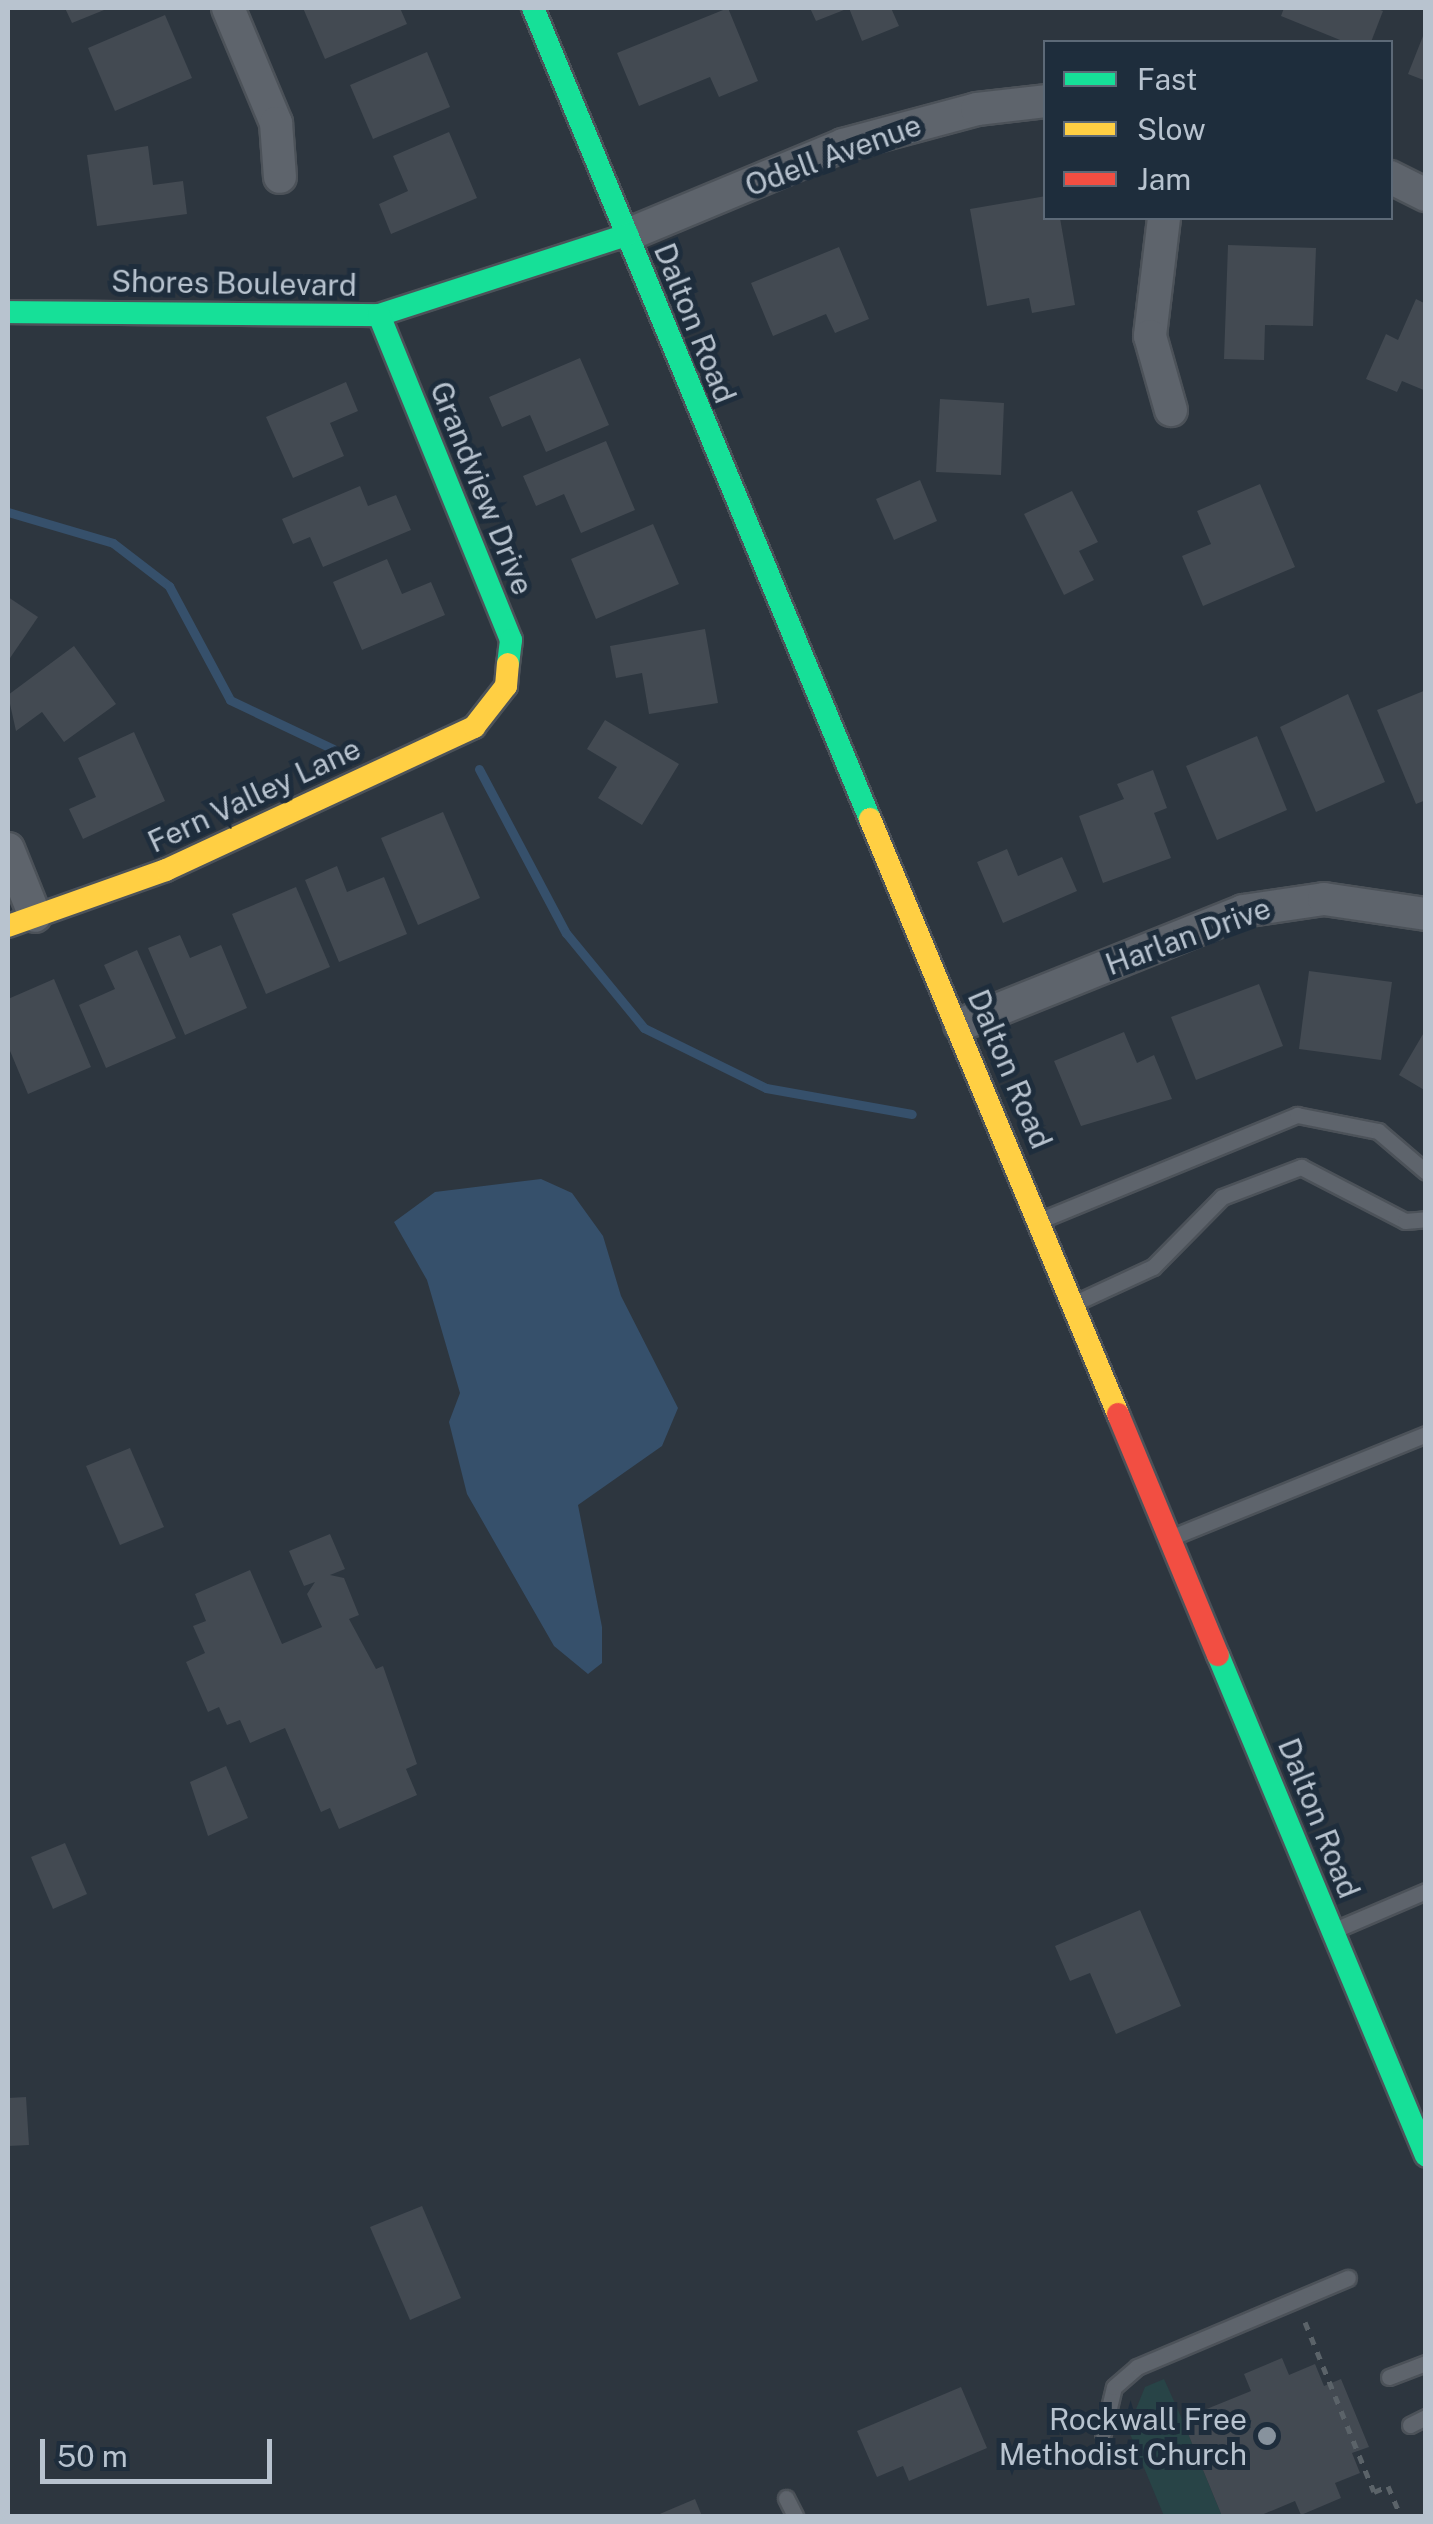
<!DOCTYPE html>
<html>
<head>
<meta charset="utf-8">
<style>
  body { margin:0 }
  #map { position:relative; width:1433px; height:2524px; overflow:hidden; background:#2d363f; font-family:"Public Sans",sans-serif }
  div>[style] { position:absolute }
  .green>* { inset:0; background:#284447 }
  .water>* { inset:0; background:#36506b }
  .stream>* { height:9px; margin:-4.5px; padding:0 4.5px; transform-origin:4.5px; border-radius:4.5px; background:#36506b }
  .building>* { inset:0; background:#434a52 }
  .path>* { height:5px; margin-top:-2.5px; transform-origin:0; background:repeating-linear-gradient(90deg,#5b6369 0 8px,transparent 0 16px) }
  .roads { filter:drop-shadow(2px 0 #4c5259) drop-shadow(-2px 0 #4c5259) drop-shadow(0 2px #4c5259) drop-shadow(0 -2px #4c5259) }
  .lane>* { height:15px; margin:-7.5px; padding:0 7.5px; transform-origin:7.5px; border-radius:7.5px; background:#5e646c }
  .street>* { height:32px; margin:-16px; padding:0 16px; transform-origin:16px; border-radius:16px; background:#5e646c }
  .fast>* { height:22px; margin:-11px; padding:0 11px; transform-origin:11px; border-radius:11px; background:#16e098 }
  .slow>* { height:22px; margin:-11px; padding:0 11px; transform-origin:11px; border-radius:11px; background:#ffcf43 }
  .jam>* { height:22px; margin:-11px; padding:0 11px; transform-origin:11px; border-radius:11px; background:#f24e42 }
  .dots>* { width:28px; height:28px; translate:-50% -50%; box-sizing:border-box; border:5px solid #1e2d3c; border-radius:50% }
  span { translate:-50% -50%; white-space:nowrap; text-align:center; line-height:1.15; -webkit-text-stroke:10px #1e2d3c; paint-order:stroke }
  .street-label { font-size:30px; color:#b8c3cf }
  .poi-label { font-size:30px; color:#b8c3cf }
  .right { translate:-100% -50%; text-align:right }
  .frame { position:absolute; inset:0; border:10px solid #b8c3cf; pointer-events:none }
  .legend { position:absolute; left:1043px; top:40px; width:350px; height:180px; box-sizing:border-box; background:#1e2d3c; border:2px solid #5c6977; margin:0; padding:12px 18px; list-style:none; font-size:30px; color:#b8c3cf }
  .legend li { display:flex; align-items:center; gap:20px; height:50px }
  .legend b { width:50px; border:2px solid #5c6977 }
  .scale { position:absolute; left:40px; top:2439px; width:232px; height:45px; box-sizing:border-box; border:5px solid #b8c3cf; border-top:0; padding-left:12px; font-size:30px; line-height:35px; white-space:nowrap; color:#b8c3cf; -webkit-text-stroke:8px #1e2d3c; paint-order:stroke }
</style>
</head>
<body>
<div id="map">
  <div class="green">
    <div style="clip-path:polygon(1164px 2379px,1182px 2419px,1222px 2516px,1164px 2516px,1128px 2429px,1145px 2387px)"></div>
  </div>
  <div class="water">
    <div style="clip-path:polygon(541px 1179px,572px 1193px,603px 1236px,621px 1296px,678px 1408px,662px 1446px,578px 1505px,602px 1627px,602px 1663px,588px 1674px,554px 1646px,467px 1494px,449px 1422px,460px 1393px,427px 1280px,394px 1222px,435px 1192px)"></div>
  </div>
  <div class="stream">
    <div style="left:8px;top:512px;width:109px;rotate:16.4deg"></div>
    <div style="left:113px;top:543px;width:71px;rotate:37.5deg"></div>
    <div style="left:169px;top:586px;width:129px;rotate:61.8deg"></div>
    <div style="left:230px;top:700px;width:114px;rotate:25.4deg"></div>
    <div style="left:479px;top:769px;width:186px;rotate:62.1deg"></div>
    <div style="left:566px;top:933px;width:123px;rotate:50.6deg"></div>
    <div style="left:644px;top:1028px;width:136px;rotate:26.2deg"></div>
    <div style="left:766px;top:1088px;width:148px;rotate:10.1deg"></div>
  </div>
  <div class="building">
    <div style="clip-path:polygon(65px 8px,109px 8px,72px 23px)"></div>
    <div style="clip-path:polygon(303px 8px,400px 8px,407px 24px,325px 59px)"></div>
    <div style="clip-path:polygon(728px 8px,758px 81px,719px 97px,710px 77px,639px 106px,617px 53px)"></div>
    <div style="clip-path:polygon(810px 8px,891px 8px,899px 26px,862px 41px,849px 8px,816px 21px)"></div>
    <div style="clip-path:polygon(1284px 8px,1375px 8px,1383px 11px,1371px 42px,1345px 42px,1281px 16px)"></div>
    <div style="clip-path:polygon(165px 15px,192px 78px,115px 111px,88px 48px)"></div>
    <div style="clip-path:polygon(1425px 31px,1426px 31px,1426px 81px,1408px 74px)"></div>
    <div style="clip-path:polygon(427px 52px,450px 107px,373px 139px,350px 85px)"></div>
    <div style="clip-path:polygon(449px 132px,477px 198px,391px 234px,379px 204px,408px 191px,393px 156px)"></div>
    <div style="clip-path:polygon(148px 146px,153px 185px,183px 181px,187px 214px,97px 226px,87px 155px)"></div>
    <div style="clip-path:polygon(1046px 196px,1046px 218px,1060px 218px,1075px 305px,1032px 313px,1029px 298px,987px 306px,970px 209px)"></div>
    <div style="clip-path:polygon(1228px 245px,1316px 248px,1313px 326px,1265px 325px,1264px 360px,1224px 359px)"></div>
    <div style="clip-path:polygon(839px 247px,869px 319px,835px 333px,826px 314px,773px 336px,751px 283px)"></div>
    <div style="clip-path:polygon(1416px 299px,1426px 304px,1426px 391px,1402px 381px,1397px 392px,1366px 379px,1386px 334px,1398px 340px)"></div>
    <div style="clip-path:polygon(580px 358px,609px 425px,546px 452px,530px 415px,502px 427px,489px 397px)"></div>
    <div style="clip-path:polygon(346px 382px,358px 411px,330px 423px,344px 456px,293px 478px,266px 417px)"></div>
    <div style="clip-path:polygon(940px 399px,1004px 403px,1001px 475px,936px 472px)"></div>
    <div style="clip-path:polygon(606px 441px,635px 510px,581px 533px,564px 494px,536px 506px,523px 476px)"></div>
    <div style="clip-path:polygon(920px 480px,937px 521px,894px 540px,876px 499px)"></div>
    <div style="clip-path:polygon(1260px 484px,1295px 567px,1203px 606px,1182px 556px,1211px 544px,1197px 511px)"></div>
    <div style="clip-path:polygon(360px 486px,368px 506px,396px 495px,411px 530px,323px 567px,310px 537px,293px 544px,282px 519px)"></div>
    <div style="clip-path:polygon(1072px 491px,1098px 542px,1079px 551px,1094px 580px,1064px 595px,1024px 514px)"></div>
    <div style="clip-path:polygon(653px 524px,679px 584px,596px 619px,571px 559px)"></div>
    <div style="clip-path:polygon(387px 559px,402px 594px,431px 582px,445px 615px,362px 650px,333px 582px)"></div>
    <div style="clip-path:polygon(8px 597px,38px 617px,8px 661px)"></div>
    <div style="clip-path:polygon(705px 629px,718px 703px,649px 714px,642px 673px,616px 678px,610px 646px)"></div>
    <div style="clip-path:polygon(74px 646px,116px 704px,64px 742px,42px 712px,16px 731px,8px 695px)"></div>
    <div style="clip-path:polygon(1426px 690px,1426px 800px,1416px 804px,1377px 710px)"></div>
    <div style="clip-path:polygon(1348px 694px,1385px 782px,1316px 812px,1280px 727px)"></div>
    <div style="clip-path:polygon(605px 720px,679px 764px,642px 825px,598px 798px,617px 767px,587px 749px)"></div>
    <div style="clip-path:polygon(134px 732px,165px 801px,83px 839px,69px 809px,96px 797px,78px 758px)"></div>
    <div style="clip-path:polygon(1257px 736px,1287px 810px,1217px 840px,1186px 766px)"></div>
    <div style="clip-path:polygon(1153px 770px,1167px 808px,1154px 813px,1171px 858px,1103px 883px,1079px 816px,1124px 799px,1117px 784px)"></div>
    <div style="clip-path:polygon(443px 812px,480px 898px,418px 925px,381px 838px)"></div>
    <div style="clip-path:polygon(1007px 849px,1018px 876px,1062px 857px,1077px 891px,1003px 923px,977px 862px)"></div>
    <div style="clip-path:polygon(337px 866px,347px 892px,384px 877px,407px 934px,339px 962px,305px 880px)"></div>
    <div style="clip-path:polygon(296px 887px,330px 967px,266px 994px,232px 914px)"></div>
    <div style="clip-path:polygon(180px 935px,190px 958px,221px 945px,247px 1008px,185px 1035px,148px 948px)"></div>
    <div style="clip-path:polygon(137px 950px,176px 1038px,106px 1068px,79px 1005px,115px 989px,104px 965px)"></div>
    <div style="clip-path:polygon(1309px 971px,1392px 982px,1381px 1060px,1299px 1049px)"></div>
    <div style="clip-path:polygon(54px 979px,91px 1067px,28px 1094px,8px 1046px,8px 999px)"></div>
    <div style="clip-path:polygon(1259px 984px,1283px 1046px,1196px 1080px,1171px 1017px)"></div>
    <div style="clip-path:polygon(1426px 1029px,1426px 1091px,1399px 1075px)"></div>
    <div style="clip-path:polygon(1124px 1032px,1137px 1063px,1154px 1055px,1172px 1099px,1081px 1126px,1054px 1061px)"></div>
    <div style="clip-path:polygon(130px 1448px,164px 1527px,120px 1545px,86px 1466px)"></div>
    <div style="clip-path:polygon(330px 1534px,345px 1569px,330px 1575px,344px 1578px,359px 1615px,349px 1619px,376px 1669px,383px 1666px,417px 1764px,406px 1769px,417px 1795px,339px 1829px,330px 1808px,321px 1812px,285px 1728px,250px 1743px,240px 1720px,227px 1725px,219px 1707px,208px 1712px,186px 1662px,205px 1653px,193px 1626px,206px 1621px,195px 1594px,250px 1570px,282px 1644px,322px 1627px,307px 1594px,315px 1582px,304px 1586px,289px 1551px)"></div>
    <div style="clip-path:polygon(226px 1766px,248px 1818px,208px 1836px,190px 1782px)"></div>
    <div style="clip-path:polygon(65px 1843px,87px 1894px,53px 1909px,31px 1857px)"></div>
    <div style="clip-path:polygon(1140px 1910px,1181px 2006px,1116px 2034px,1090px 1973px,1070px 1981px,1055px 1946px)"></div>
    <div style="clip-path:polygon(26px 2097px,29px 2145px,8px 2146px,8px 2098px)"></div>
    <div style="clip-path:polygon(422px 2206px,461px 2298px,410px 2320px,370px 2227px)"></div>
    <div style="clip-path:polygon(1282px 2358px,1289px 2375px,1315px 2364px,1324px 2386px,1341px 2379px,1369px 2447px,1352px 2453px,1360px 2473px,1335px 2483px,1341px 2498px,1301px 2515px,1295px 2501px,1259px 2516px,1222px 2516px,1182px 2419px,1251px 2391px,1244px 2374px)"></div>
    <div style="clip-path:polygon(961px 2387px,987px 2448px,909px 2481px,903px 2466px,877px 2477px,857px 2431px)"></div>
    <div style="clip-path:polygon(695px 2499px,702px 2516px,655px 2516px)"></div>
  </div>
  <div class="path">
    <div style="left:1305px;top:2322px;width:183px;rotate:67.9deg"></div>
    <div style="left:1374px;top:2492px;width:15px;rotate:-23deg"></div>
    <div style="left:1388px;top:2486px;width:33px;rotate:67deg"></div>
  </div>
  <div class="roads">
    <div class="lane">
      <div style="left:1041px;top:1220px;width:277px;rotate:-22.3deg"></div>
      <div style="left:1297px;top:1115px;width:83px;rotate:11.2deg"></div>
      <div style="left:1378px;top:1131px;width:63px;rotate:40.5deg"></div>
      <div style="left:1075px;top:1303px;width:86px;rotate:-24.8deg"></div>
      <div style="left:1153px;top:1267px;width:98px;rotate:-45.4deg"></div>
      <div style="left:1222px;top:1197px;width:85px;rotate:-20.8deg"></div>
      <div style="left:1301px;top:1167px;width:117px;rotate:27.4deg"></div>
      <div style="left:1405px;top:1221px;width:21px;rotate:-5deg"></div>
      <div style="left:1175px;top:1536px;width:271px;rotate:-22.1deg"></div>
      <div style="left:1337px;top:1929px;width:97px;rotate:-23.1deg"></div>
      <div style="left:1389px;top:2377px;width:40px;rotate:-21deg"></div>
      <div style="left:1410px;top:2425px;width:18px;rotate:-27deg"></div>
      <div style="left:1103px;top:2433px;width:47px;rotate:-76.6deg"></div>
      <div style="left:1114px;top:2387px;width:30px;rotate:-41deg"></div>
      <div style="left:1137px;top:2367px;width:229px;rotate:-22.9deg"></div>
      <div style="left:786px;top:2498px;width:20px;rotate:63deg"></div>
    </div>
    <div class="street">
      <div style="left:228px;top:8px;width:125px;rotate:67.3deg"></div>
      <div style="left:276px;top:123px;width:54px;rotate:85.8deg"></div>
      <div style="left:1390px;top:177px;width:40px;rotate:26.6deg"></div>
      <div style="left:1164px;top:218px;width:119px;rotate:96.8deg"></div>
      <div style="left:1150px;top:336px;width:77px;rotate:74.2deg"></div>
      <div style="left:627px;top:235px;width:234px;rotate:-22.6deg"></div>
      <div style="left:843px;top:145px;width:139px;rotate:-15deg"></div>
      <div style="left:977px;top:109px;width:69px;rotate:-6.6deg"></div>
      <div style="left:8px;top:849px;width:72px;rotate:68.1deg"></div>
      <div style="left:960px;top:1025px;width:305px;rotate:-21.9deg"></div>
      <div style="left:1243px;top:911px;width:82px;rotate:-8.4deg"></div>
      <div style="left:1324px;top:899px;width:103px;rotate:8.4deg"></div>
    </div>
    <div class="fast">
      <div style="left:533px;top:8px;width:878px;rotate:67.44deg"></div>
      <div style="left:8px;top:312px;width:371px;rotate:0.5deg"></div>
      <div style="left:379px;top:315px;width:261px;rotate:-17.9deg"></div>
      <div style="left:379px;top:315px;width:351px;rotate:67.9deg"></div>
      <div style="left:511px;top:640px;width:24px;rotate:97deg"></div>
      <div style="left:1218px;top:1655px;width:542px;rotate:67.45deg"></div>
    </div>
    <div class="slow">
      <div style="left:870px;top:819px;width:645px;rotate:67.37deg"></div>
      <div style="left:8px;top:926px;width:168px;rotate:-19.5deg"></div>
      <div style="left:166px;top:870px;width:340px;rotate:-24.9deg"></div>
      <div style="left:474px;top:727px;width:52px;rotate:-52deg"></div>
      <div style="left:506px;top:686px;width:22px;rotate:-85deg"></div>
    </div>
    <div class="jam">
      <div style="left:1118px;top:1414px;width:261px;rotate:67.5deg"></div>
    </div>
  </div>
  <div class="dots">
    <div style="left:1267px;top:2436px;background:#87929d"></div>
  </div>
  <div class="street-label">
    <span style="left:833px;top:155px;rotate:-20deg">Odell Avenue</span>
    <span style="left:234px;top:283px;rotate:1deg">Shores Boulevard</span>
    <span style="left:695px;top:323px;rotate:68deg">Dalton Road</span>
    <span style="left:482px;top:488px;rotate:68deg">Grandview Drive</span>
    <span style="left:254px;top:795px;rotate:-25deg">Fern Valley Lane</span>
    <span style="left:1188px;top:936px;rotate:-20deg">Harlan Drive</span>
    <span style="left:1010px;top:1069px;rotate:67deg">Dalton Road</span>
    <span style="left:1319px;top:1818px;rotate:68deg">Dalton Road</span>
  </div>
  <div class="poi-label">
    <span class="right" style="left:1247px;top:2436px">Rockwall Free<br>Methodist Church</span>
  </div>
  <div class="frame"></div>
  <ul class="legend">
  <li><b style="height:12px;background:#16e098"></b>Fast</li>
  <li><b style="height:12px;background:#ffcf43"></b>Slow</li>
  <li><b style="height:12px;background:#f24e42"></b>Jam</li>
  </ul>
  <div class="scale">50 m</div>
</div>
</body>
</html>
